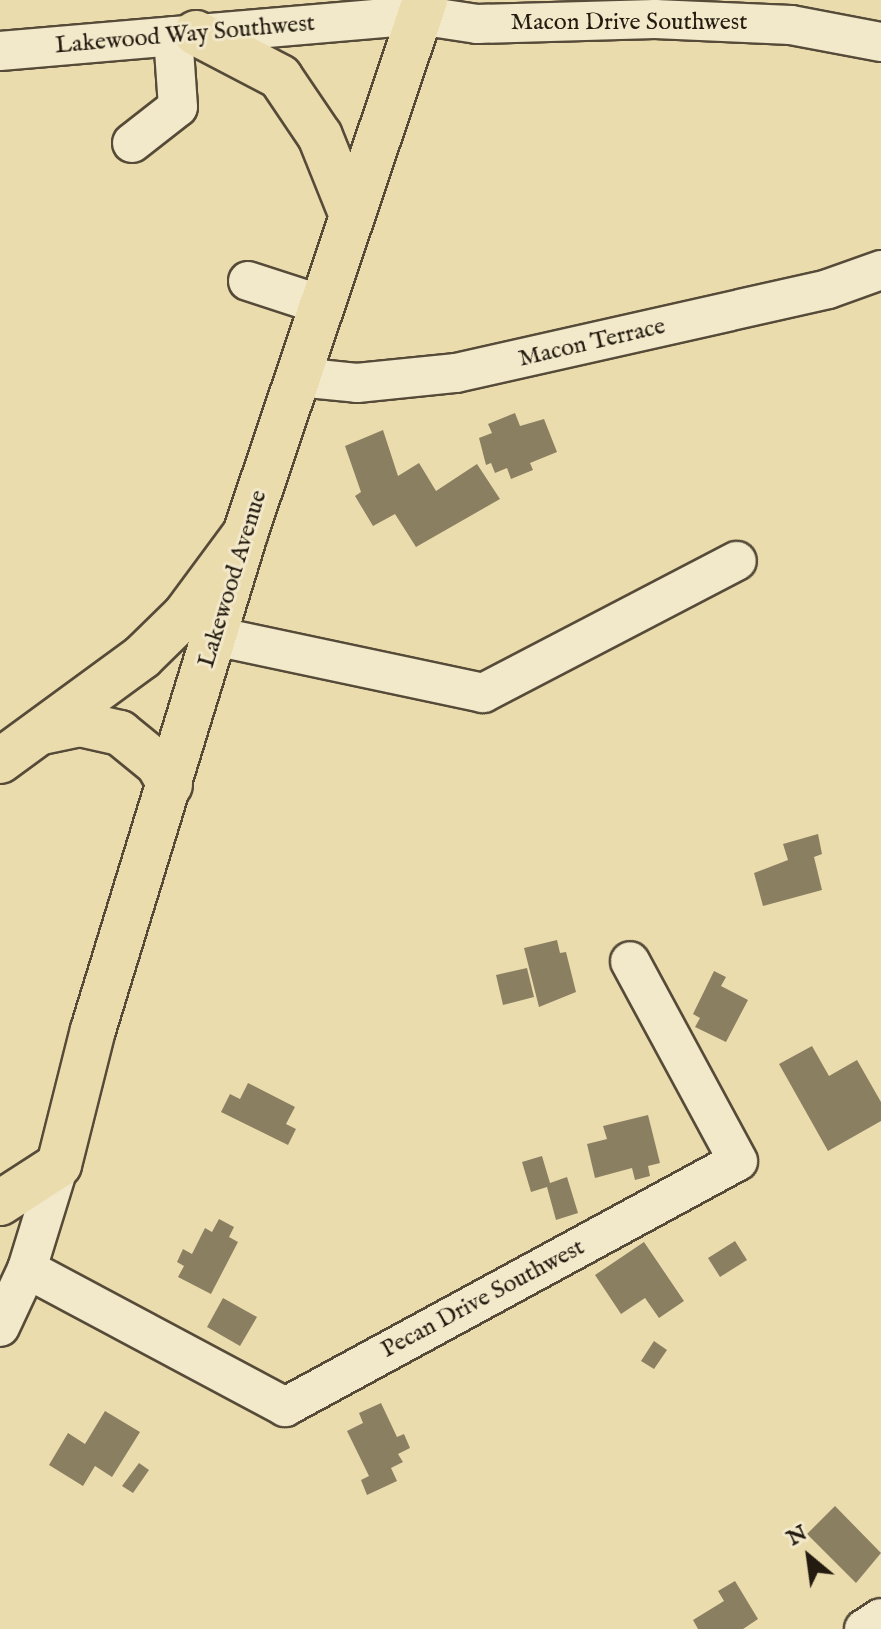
<!DOCTYPE html>
<html>
<head>
<meta charset="utf-8">
<style>
  body { margin:0 }
  #map { position:relative; width:881px; height:1629px; overflow:hidden; background:#ebdcae; font-family:"IM FELL English",serif }
  div>[style] { position:absolute }
  .building>* { inset:0; background:#8b7f62 }
  .roads { filter:drop-shadow(2px 0 #564b38) drop-shadow(-2px 0 #564b38) drop-shadow(0 2px #564b38) drop-shadow(0 -2px #564b38) }
  .minor>* { height:38px; margin:-19px; padding:0 19px; transform-origin:19px; border-radius:19px; background:#f2e8ca }
  .major>* { height:44px; margin:-22px; padding:0 22px; transform-origin:22px; border-radius:22px; background:#ebdcae }
  .highway>* { height:44px; margin:-22px; padding:0 22px; transform-origin:22px; border-radius:22px; background:#ebdcae }
  span { translate:-50% -50%; white-space:nowrap; text-align:center; line-height:1.15; -webkit-text-stroke:6px #f2e8ca; paint-order:stroke }
  .street-label { font-size:24px; color:#241b10 }
  .north { position:absolute; left:769px; top:1517px; width:80px; height:80px; -webkit-text-stroke:6px #f2e8ca; paint-order:stroke; rotate:331deg; font-size:22px; font-weight:700; line-height:32px; text-align:center; color:#241b10 }
  .north::after { content:''; display:block; margin:auto; width:28px; height:36px; background:#241b10; clip-path:polygon(50% 0,100% 100%,50% 72%,0 100%) }
</style>
</head>
<body>
<div id="map">
  <div class="building">
    <div style="clip-path:polygon(515px 413px,520px 426px,544px 419px,557px 452px,530px 463px,533px 470px,511px 479px,507px 468px,495px 473px,491px 463px,486px 465px,479px 438px,492px 433px,488px 424px)"></div>
    <div style="clip-path:polygon(383px 430px,398px 476px,419px 463px,436px 491px,477px 464px,500px 499px,416px 547px,395px 514px,373px 526px,355px 496px,361px 492px,345px 446px)"></div>
    <div style="clip-path:polygon(818px 834px,822px 854px,814px 857px,822px 890px,763px 906px,754px 873px,788px 860px,783px 844px)"></div>
    <div style="clip-path:polygon(557px 940px,560px 953px,566px 952px,576px 992px,539px 1007px,524px 948px)"></div>
    <div style="clip-path:polygon(527px 968px,534px 997px,503px 1005px,496px 975px)"></div>
    <div style="clip-path:polygon(714px 971px,726px 977px,721px 986px,748px 1000px,726px 1042px,695px 1027px,700px 1018px,693px 1014px)"></div>
    <div style="clip-path:polygon(812px 1046px,829px 1076px,857px 1060px,881px 1102px,881px 1121px,828px 1151px,779px 1064px)"></div>
    <div style="clip-path:polygon(248px 1083px,295px 1107px,286px 1124px,296px 1129px,288px 1145px,221px 1112px,230px 1094px,240px 1099px)"></div>
    <div style="clip-path:polygon(648px 1115px,660px 1163px,648px 1166px,650px 1176px,635px 1180px,632px 1168px,595px 1178px,587px 1144px,607px 1139px,603px 1126px)"></div>
    <div style="clip-path:polygon(542px 1156px,550px 1183px,567px 1177px,578px 1213px,556px 1220px,547px 1187px,531px 1192px,522px 1162px)"></div>
    <div style="clip-path:polygon(219px 1219px,234px 1227px,229px 1237px,238px 1242px,211px 1294px,178px 1277px,184px 1266px,177px 1262px,183px 1249px,192px 1254px,205px 1228px,212px 1232px)"></div>
    <div style="clip-path:polygon(735px 1241px,747px 1260px,720px 1277px,708px 1258px)"></div>
    <div style="clip-path:polygon(644px 1242px,684px 1301px,659px 1318px,645px 1298px,621px 1314px,595px 1275px)"></div>
    <div style="clip-path:polygon(223px 1298px,257px 1317px,240px 1346px,207px 1327px)"></div>
    <div style="clip-path:polygon(654px 1341px,667px 1350px,654px 1369px,641px 1361px)"></div>
    <div style="clip-path:polygon(381px 1403px,397px 1437px,404px 1434px,410px 1448px,398px 1454px,403px 1462px,391px 1468px,397px 1481px,367px 1495px,361px 1480px,369px 1476px,347px 1431px,363px 1423px,359px 1413px)"></div>
    <div style="clip-path:polygon(105px 1411px,140px 1432px,112px 1477px,95px 1466px,83px 1486px,49px 1465px,68px 1433px,85px 1444px)"></div>
    <div style="clip-path:polygon(139px 1463px,149px 1470px,133px 1493px,122px 1486px)"></div>
    <div style="clip-path:polygon(835px 1506px,881px 1553px,856px 1583px,807px 1534px)"></div>
    <div style="clip-path:polygon(735px 1581px,758px 1619px,743px 1629px,698px 1629px,693px 1620px,724px 1601px,718px 1591px)"></div>
  </div>
  <div class="roads">
    <div class="minor">
      <div style="left:0;top:51px;width:420px;rotate:-4.9deg"></div>
      <div style="left:418px;top:15px;width:60px;rotate:8.7deg"></div>
      <div style="left:477px;top:24px;width:178px;rotate:-1.6deg"></div>
      <div style="left:655px;top:19px;width:136px;rotate:2.5deg"></div>
      <div style="left:791px;top:25px;width:92px;rotate:10.7deg"></div>
      <div style="left:132px;top:143px;width:58px;rotate:-38deg"></div>
      <div style="left:178px;top:107px;width:71px;rotate:-94deg"></div>
      <div style="left:248px;top:281px;width:78px;rotate:18deg"></div>
      <div style="left:298px;top:377px;width:59px;rotate:5.8deg"></div>
      <div style="left:357px;top:383px;width:100px;rotate:-5.8deg"></div>
      <div style="left:456px;top:373px;width:381px;rotate:-12.7deg"></div>
      <div style="left:828px;top:289px;width:56px;rotate:-19.7deg"></div>
      <div style="left:215px;top:636px;width:274px;rotate:12deg"></div>
      <div style="left:483px;top:693px;width:286px;rotate:-27.5deg"></div>
      <div style="left:27px;top:1269px;width:293px;rotate:28.1deg"></div>
      <div style="left:285px;top:1407px;width:515px;rotate:-28.5deg"></div>
      <div style="left:738px;top:1161px;width:227px;rotate:-118.4deg"></div>
      <div style="left:0;top:1327px;width:64px;rotate:-65deg"></div>
      <div style="left:27px;top:1269px;width:109px;rotate:-72.9deg"></div>
      <div style="left:864px;top:1629px;width:20px;rotate:-33deg"></div>
    </div>
    <div class="major">
      <div style="left:196px;top:33px;width:95px;rotate:27.6deg"></div>
      <div style="left:280px;top:77px;width:71px;rotate:55.9deg"></div>
      <div style="left:320px;top:136px;width:83px;rotate:68.1deg"></div>
      <div style="left:59px;top:1165px;width:139px;rotate:-75.9deg"></div>
      <div style="left:93px;top:1030px;width:519px;rotate:-72.96deg"></div>
      <div style="left:245px;top:534px;width:564px;rotate:-71.37deg"></div>
    </div>
    <div class="highway">
      <div style="left:42px;top:732px;width:39px;rotate:-12deg"></div>
      <div style="left:80px;top:724px;width:41px;rotate:12.7deg"></div>
      <div style="left:120px;top:733px;width:49px;rotate:39.2deg"></div>
      <div style="left:158px;top:764px;width:24px;rotate:60deg"></div>
      <div style="left:0;top:761px;width:176px;rotate:-36.2deg"></div>
      <div style="left:142px;top:657px;width:60px;rotate:-44.3deg"></div>
      <div style="left:185px;top:615px;width:101px;rotate:-53.5deg"></div>
      <div style="left:0;top:1203px;width:70px;rotate:-32.8deg"></div>
    </div>
  </div>
  <div class="street-label">
    <span style="left:629px;top:23px">Macon Drive Southwest</span>
    <span style="left:185px;top:35px;rotate:-5deg">Lakewood Way Southwest</span>
    <span style="left:592px;top:343px;rotate:-13deg">Macon Terrace</span>
    <span style="left:233px;top:579px;rotate:-73deg">Lakewood Avenue</span>
    <span style="left:483px;top:1299px;rotate:-28deg">Pecan Drive Southwest</span>
  </div>
  <div class="north">N</div>
</div>
</body>
</html>
